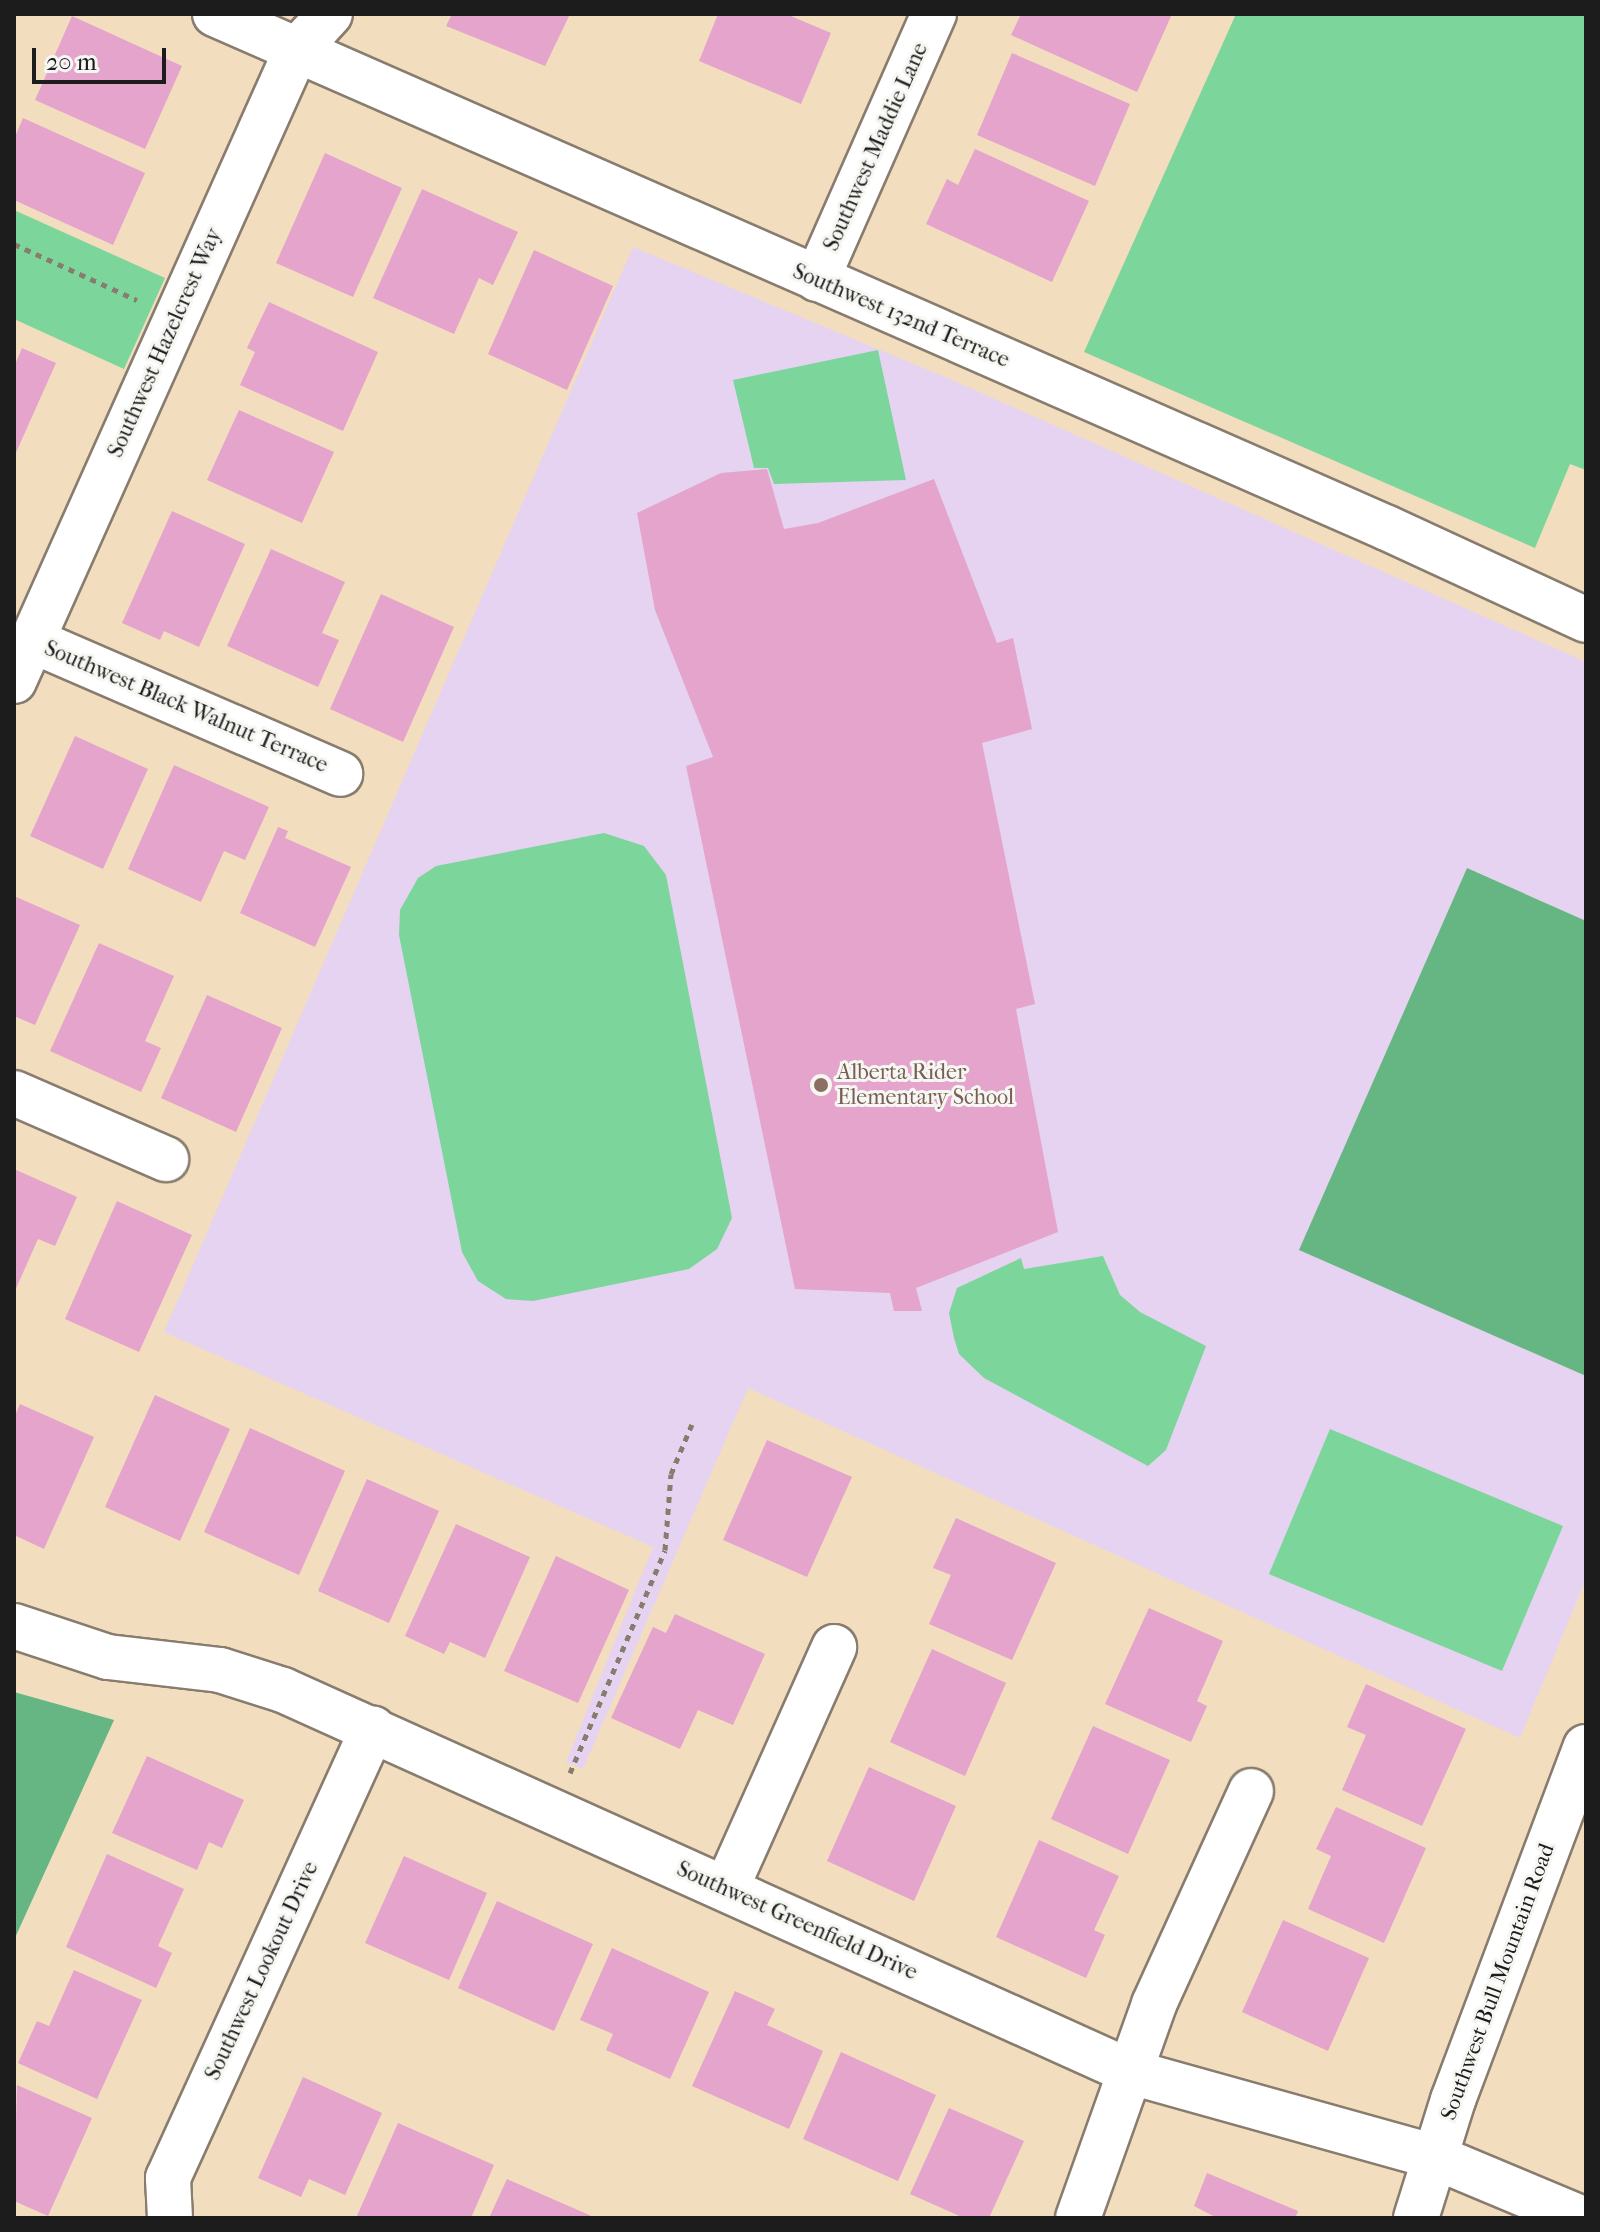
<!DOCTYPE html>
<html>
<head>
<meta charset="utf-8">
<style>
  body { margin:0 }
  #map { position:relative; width:1600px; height:2232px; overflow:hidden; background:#f3ddbf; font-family:"IM FELL French Canon",serif }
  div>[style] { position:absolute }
  .built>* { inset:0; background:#e5d3f1 }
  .green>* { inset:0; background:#7cd59b }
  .forest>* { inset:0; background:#65b683 }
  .building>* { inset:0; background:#e4a4cb }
  .path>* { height:5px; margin-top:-2.5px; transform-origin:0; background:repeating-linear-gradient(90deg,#887c6e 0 6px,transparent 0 12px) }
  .roads { filter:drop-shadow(2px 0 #887c6e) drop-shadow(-2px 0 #887c6e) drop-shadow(0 2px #887c6e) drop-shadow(0 -2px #887c6e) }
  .minor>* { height:44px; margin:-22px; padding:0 22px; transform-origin:22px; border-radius:22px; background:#fff }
  .secondary>* { height:44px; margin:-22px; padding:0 22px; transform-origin:22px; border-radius:22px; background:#fff }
  .dots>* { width:22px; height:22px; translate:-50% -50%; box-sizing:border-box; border:4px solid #f6f6f2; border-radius:50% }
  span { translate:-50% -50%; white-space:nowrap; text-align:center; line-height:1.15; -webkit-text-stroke:6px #f6f6f2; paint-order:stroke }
  .street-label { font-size:22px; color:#1c1c1c }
  .education-label { font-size:22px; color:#785e54 }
  .left { translate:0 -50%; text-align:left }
  .frame { position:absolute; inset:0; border:16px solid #1c1c1c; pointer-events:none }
  .scale { position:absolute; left:32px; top:48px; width:134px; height:36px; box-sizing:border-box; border:4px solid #1c1c1c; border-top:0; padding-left:10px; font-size:24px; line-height:28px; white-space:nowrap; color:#1c1c1c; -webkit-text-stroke:6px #f6f6f2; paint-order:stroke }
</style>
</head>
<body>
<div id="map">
  <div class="built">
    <div style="clip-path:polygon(633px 247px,952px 380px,1586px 662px,1586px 921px,1467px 868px,1300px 1249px,1586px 1376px,1586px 1579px,1520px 1738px,748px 1388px,583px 1769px,566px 1762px,653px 1547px,164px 1332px)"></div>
  </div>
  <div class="green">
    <div style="clip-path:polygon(1236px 14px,1586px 14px,1586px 470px,1570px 464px,1535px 548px,1084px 352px)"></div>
    <div style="clip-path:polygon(14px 210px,165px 278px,124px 369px,14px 319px)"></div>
    <div style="clip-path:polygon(878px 350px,906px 480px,774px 484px,768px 468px,754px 468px,733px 380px)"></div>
    <div style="clip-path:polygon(604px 833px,644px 846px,666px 875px,732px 1218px,717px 1249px,689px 1269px,533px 1301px,506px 1299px,478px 1281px,462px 1252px,399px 935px,400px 910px,418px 878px,436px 866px)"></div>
    <div style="clip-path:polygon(1103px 1256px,1120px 1295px,1140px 1312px,1206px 1346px,1166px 1450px,1148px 1466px,984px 1378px,959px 1354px,954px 1338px,949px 1313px,957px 1288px,1021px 1258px,1024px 1269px)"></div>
    <div style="clip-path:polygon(1330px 1429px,1563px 1526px,1502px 1671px,1269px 1574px)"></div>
  </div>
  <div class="forest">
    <div style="clip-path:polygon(1467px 868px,1586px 921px,1586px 1376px,1299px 1250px)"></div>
    <div style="clip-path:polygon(14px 1692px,114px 1720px,14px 1940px)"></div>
  </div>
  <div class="building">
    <div style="clip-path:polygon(452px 14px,570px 14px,545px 66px,446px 26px)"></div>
    <div style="clip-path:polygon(718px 14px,786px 14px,831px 33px,801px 104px,699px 61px)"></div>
    <div style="clip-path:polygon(1021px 14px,1172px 14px,1137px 92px,1011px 35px)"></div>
    <div style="clip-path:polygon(72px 16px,182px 66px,145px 149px,35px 100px)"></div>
    <div style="clip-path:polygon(1012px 53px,1130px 104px,1095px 186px,977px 135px)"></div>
    <div style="clip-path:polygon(23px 118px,145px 173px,113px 245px,14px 200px,14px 139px)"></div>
    <div style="clip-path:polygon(975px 149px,1089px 201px,1052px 282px,926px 224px,947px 179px,958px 185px)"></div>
    <div style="clip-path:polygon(325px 153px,402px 188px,353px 297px,276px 263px)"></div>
    <div style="clip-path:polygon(422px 189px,518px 232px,493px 285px,479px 278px,454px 334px,373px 298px)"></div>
    <div style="clip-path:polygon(534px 250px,613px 286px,567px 390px,488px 354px)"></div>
    <div style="clip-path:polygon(269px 302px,378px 352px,343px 431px,240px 385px,255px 352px,247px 348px)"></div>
    <div style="clip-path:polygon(22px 348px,56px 363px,14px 457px,14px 367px)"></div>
    <div style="clip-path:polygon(239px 410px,334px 452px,302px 523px,207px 480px)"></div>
    <div style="clip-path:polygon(767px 469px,784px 529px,818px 523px,934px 479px,997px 643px,1013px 638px,1032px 729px,982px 743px,1035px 1004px,1016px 1009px,1058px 1232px,916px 1288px,922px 1311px,894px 1311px,890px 1293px,795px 1289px,686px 766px,713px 757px,655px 610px,637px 513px,721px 473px)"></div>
    <div style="clip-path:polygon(172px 511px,245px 544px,199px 647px,164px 631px,160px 640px,122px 623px)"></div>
    <div style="clip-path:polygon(271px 549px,345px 582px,322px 633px,339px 640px,318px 687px,227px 646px)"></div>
    <div style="clip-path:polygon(381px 594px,454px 627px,403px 742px,330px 709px)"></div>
    <div style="clip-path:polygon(75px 736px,148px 769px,103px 869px,30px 836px)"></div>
    <div style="clip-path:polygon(174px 765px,269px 807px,245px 860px,224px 851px,201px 902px,128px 869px)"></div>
    <div style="clip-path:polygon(278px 827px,288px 831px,285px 838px,351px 867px,315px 947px,240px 913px)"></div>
    <div style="clip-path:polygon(14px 896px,80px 925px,35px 1025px,14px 1016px)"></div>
    <div style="clip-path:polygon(99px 943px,174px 976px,145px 1041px,161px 1048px,141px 1092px,50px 1051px)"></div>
    <div style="clip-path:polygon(207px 995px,282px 1028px,236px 1132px,161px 1098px)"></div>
    <div style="clip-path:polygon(14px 1169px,77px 1197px,55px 1246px,38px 1239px,14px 1293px)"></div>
    <div style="clip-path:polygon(117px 1201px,192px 1235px,139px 1352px,65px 1319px)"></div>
    <div style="clip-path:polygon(155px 1395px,230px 1429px,180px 1541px,105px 1507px)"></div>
    <div style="clip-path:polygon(20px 1404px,94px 1437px,44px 1549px,14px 1535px,14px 1418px)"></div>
    <div style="clip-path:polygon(250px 1428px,345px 1471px,299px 1575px,204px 1532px)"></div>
    <div style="clip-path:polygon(767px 1440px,852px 1477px,807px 1577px,723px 1540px)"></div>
    <div style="clip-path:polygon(367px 1479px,439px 1511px,389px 1623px,318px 1591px)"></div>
    <div style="clip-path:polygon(956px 1518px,1056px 1563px,1012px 1660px,929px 1624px,951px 1575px,933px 1568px)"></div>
    <div style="clip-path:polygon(456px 1524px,530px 1557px,485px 1658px,450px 1642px,444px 1654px,405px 1636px)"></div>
    <div style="clip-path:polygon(556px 1556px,629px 1590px,578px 1703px,504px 1671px)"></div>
    <div style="clip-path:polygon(1149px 1608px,1223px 1641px,1197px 1701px,1207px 1706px,1191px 1742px,1105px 1704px)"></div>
    <div style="clip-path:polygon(675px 1614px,765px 1654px,733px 1725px,698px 1710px,680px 1749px,611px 1718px,653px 1627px,666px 1633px)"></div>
    <div style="clip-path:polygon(932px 1649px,1006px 1683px,965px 1776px,890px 1742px)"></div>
    <div style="clip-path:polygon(1366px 1684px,1466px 1729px,1422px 1826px,1342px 1790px,1366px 1735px,1347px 1727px)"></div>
    <div style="clip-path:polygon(1093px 1726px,1170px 1760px,1128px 1854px,1051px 1819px)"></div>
    <div style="clip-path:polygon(147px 1756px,244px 1800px,222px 1848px,209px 1842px,197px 1870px,112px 1833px)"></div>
    <div style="clip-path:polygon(869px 1767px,956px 1806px,914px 1901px,827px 1861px)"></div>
    <div style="clip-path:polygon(1336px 1807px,1426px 1848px,1384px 1943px,1308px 1909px,1331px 1856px,1316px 1849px)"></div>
    <div style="clip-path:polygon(1039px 1840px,1119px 1876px,1094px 1930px,1105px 1935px,1086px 1978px,996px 1937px)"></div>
    <div style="clip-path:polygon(107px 1854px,184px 1889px,158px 1946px,172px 1953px,156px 1988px,66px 1947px)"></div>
    <div style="clip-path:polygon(404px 1856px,487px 1893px,449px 1980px,365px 1943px)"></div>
    <div style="clip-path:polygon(497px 1901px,593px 1944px,554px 2031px,458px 1988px)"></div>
    <div style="clip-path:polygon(1283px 1920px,1369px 1958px,1328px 2051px,1242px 2012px)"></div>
    <div style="clip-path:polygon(612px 1948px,709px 1992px,670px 2079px,606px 2050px,613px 2034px,580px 2020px)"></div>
    <div style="clip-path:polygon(74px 1970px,142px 2000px,97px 2099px,18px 2063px,37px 2021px,49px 2026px)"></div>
    <div style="clip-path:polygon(735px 1991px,775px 2009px,767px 2025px,823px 2051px,789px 2129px,692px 2086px)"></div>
    <div style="clip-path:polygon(841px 2052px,936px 2095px,898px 2181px,803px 2139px)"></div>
    <div style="clip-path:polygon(303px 2077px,382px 2113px,345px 2195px,309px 2179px,301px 2197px,258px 2178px)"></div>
    <div style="clip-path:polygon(17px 2085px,92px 2118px,48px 2216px,14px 2201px)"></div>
    <div style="clip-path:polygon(949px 2108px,1024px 2141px,989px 2218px,964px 2218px,910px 2194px)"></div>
    <div style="clip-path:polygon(398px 2123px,494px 2165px,471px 2218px,356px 2218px)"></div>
    <div style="clip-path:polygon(1207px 2173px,1298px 2211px,1295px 2218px,1217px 2218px,1194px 2206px)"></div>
    <div style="clip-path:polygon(507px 2179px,596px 2218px,489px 2218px)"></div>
  </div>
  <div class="path">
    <div style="left:14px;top:244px;width:135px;rotate:24.5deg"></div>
    <div style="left:570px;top:1773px;width:242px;rotate:-66.9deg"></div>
    <div style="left:665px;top:1550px;width:76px;rotate:-85.5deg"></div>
    <div style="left:671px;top:1474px;width:54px;rotate:-67.2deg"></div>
  </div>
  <div class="roads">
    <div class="minor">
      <div style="left:215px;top:14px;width:1280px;rotate:23.68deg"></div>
      <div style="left:1387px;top:528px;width:219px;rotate:24.8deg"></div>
      <div style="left:817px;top:279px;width:290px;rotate:-66.2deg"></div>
      <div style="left:31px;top:640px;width:337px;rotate:23.4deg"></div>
      <div style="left:14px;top:681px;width:690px;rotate:-65.89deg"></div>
      <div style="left:296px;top:51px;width:50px;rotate:-47.4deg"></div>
      <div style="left:14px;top:1093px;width:166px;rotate:23.5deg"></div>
      <div style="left:14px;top:1626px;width:99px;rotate:18.3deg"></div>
      <div style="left:108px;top:1657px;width:113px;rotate:6.6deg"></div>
      <div style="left:220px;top:1670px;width:66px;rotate:17.6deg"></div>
      <div style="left:283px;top:1690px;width:930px;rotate:24.25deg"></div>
      <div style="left:1131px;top:2072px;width:316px;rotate:15.6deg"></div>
      <div style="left:1435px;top:2157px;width:158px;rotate:22.7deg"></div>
      <div style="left:726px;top:1889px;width:265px;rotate:-65.9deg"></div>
      <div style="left:170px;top:2218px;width:40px;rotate:-92.9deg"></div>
      <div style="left:168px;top:2178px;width:494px;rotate:-65.5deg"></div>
      <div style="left:1078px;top:2218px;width:227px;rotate:-70.4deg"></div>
      <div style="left:1154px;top:2004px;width:234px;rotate:-65.5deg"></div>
    </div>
    <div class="secondary">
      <div style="left:1416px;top:2218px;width:124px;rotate:-72.6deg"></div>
      <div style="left:1453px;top:2100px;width:377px;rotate:-69.4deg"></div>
    </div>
  </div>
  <div class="dots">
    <div style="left:821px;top:1085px;background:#8d6e63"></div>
  </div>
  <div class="street-label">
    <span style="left:876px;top:147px;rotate:-66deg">Southwest Maddie Lane</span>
    <span style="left:901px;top:316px;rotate:23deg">Southwest 132nd Terrace</span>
    <span style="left:165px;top:343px;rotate:-66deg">Southwest Hazelcrest Way</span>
    <span style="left:186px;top:707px;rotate:23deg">Southwest Black Walnut Terrace</span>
    <span style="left:797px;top:1921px;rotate:24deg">Southwest Greenfield Drive</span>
    <span style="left:262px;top:1971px;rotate:-65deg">Southwest Lookout Drive</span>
    <span style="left:1498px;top:1982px;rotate:-70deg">Southwest Bull Mountain Road</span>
  </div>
  <div class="education-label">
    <span class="left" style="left:837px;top:1085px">Alberta Rider<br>Elementary School</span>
  </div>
  <div class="frame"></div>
  <div class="scale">20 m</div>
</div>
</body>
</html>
